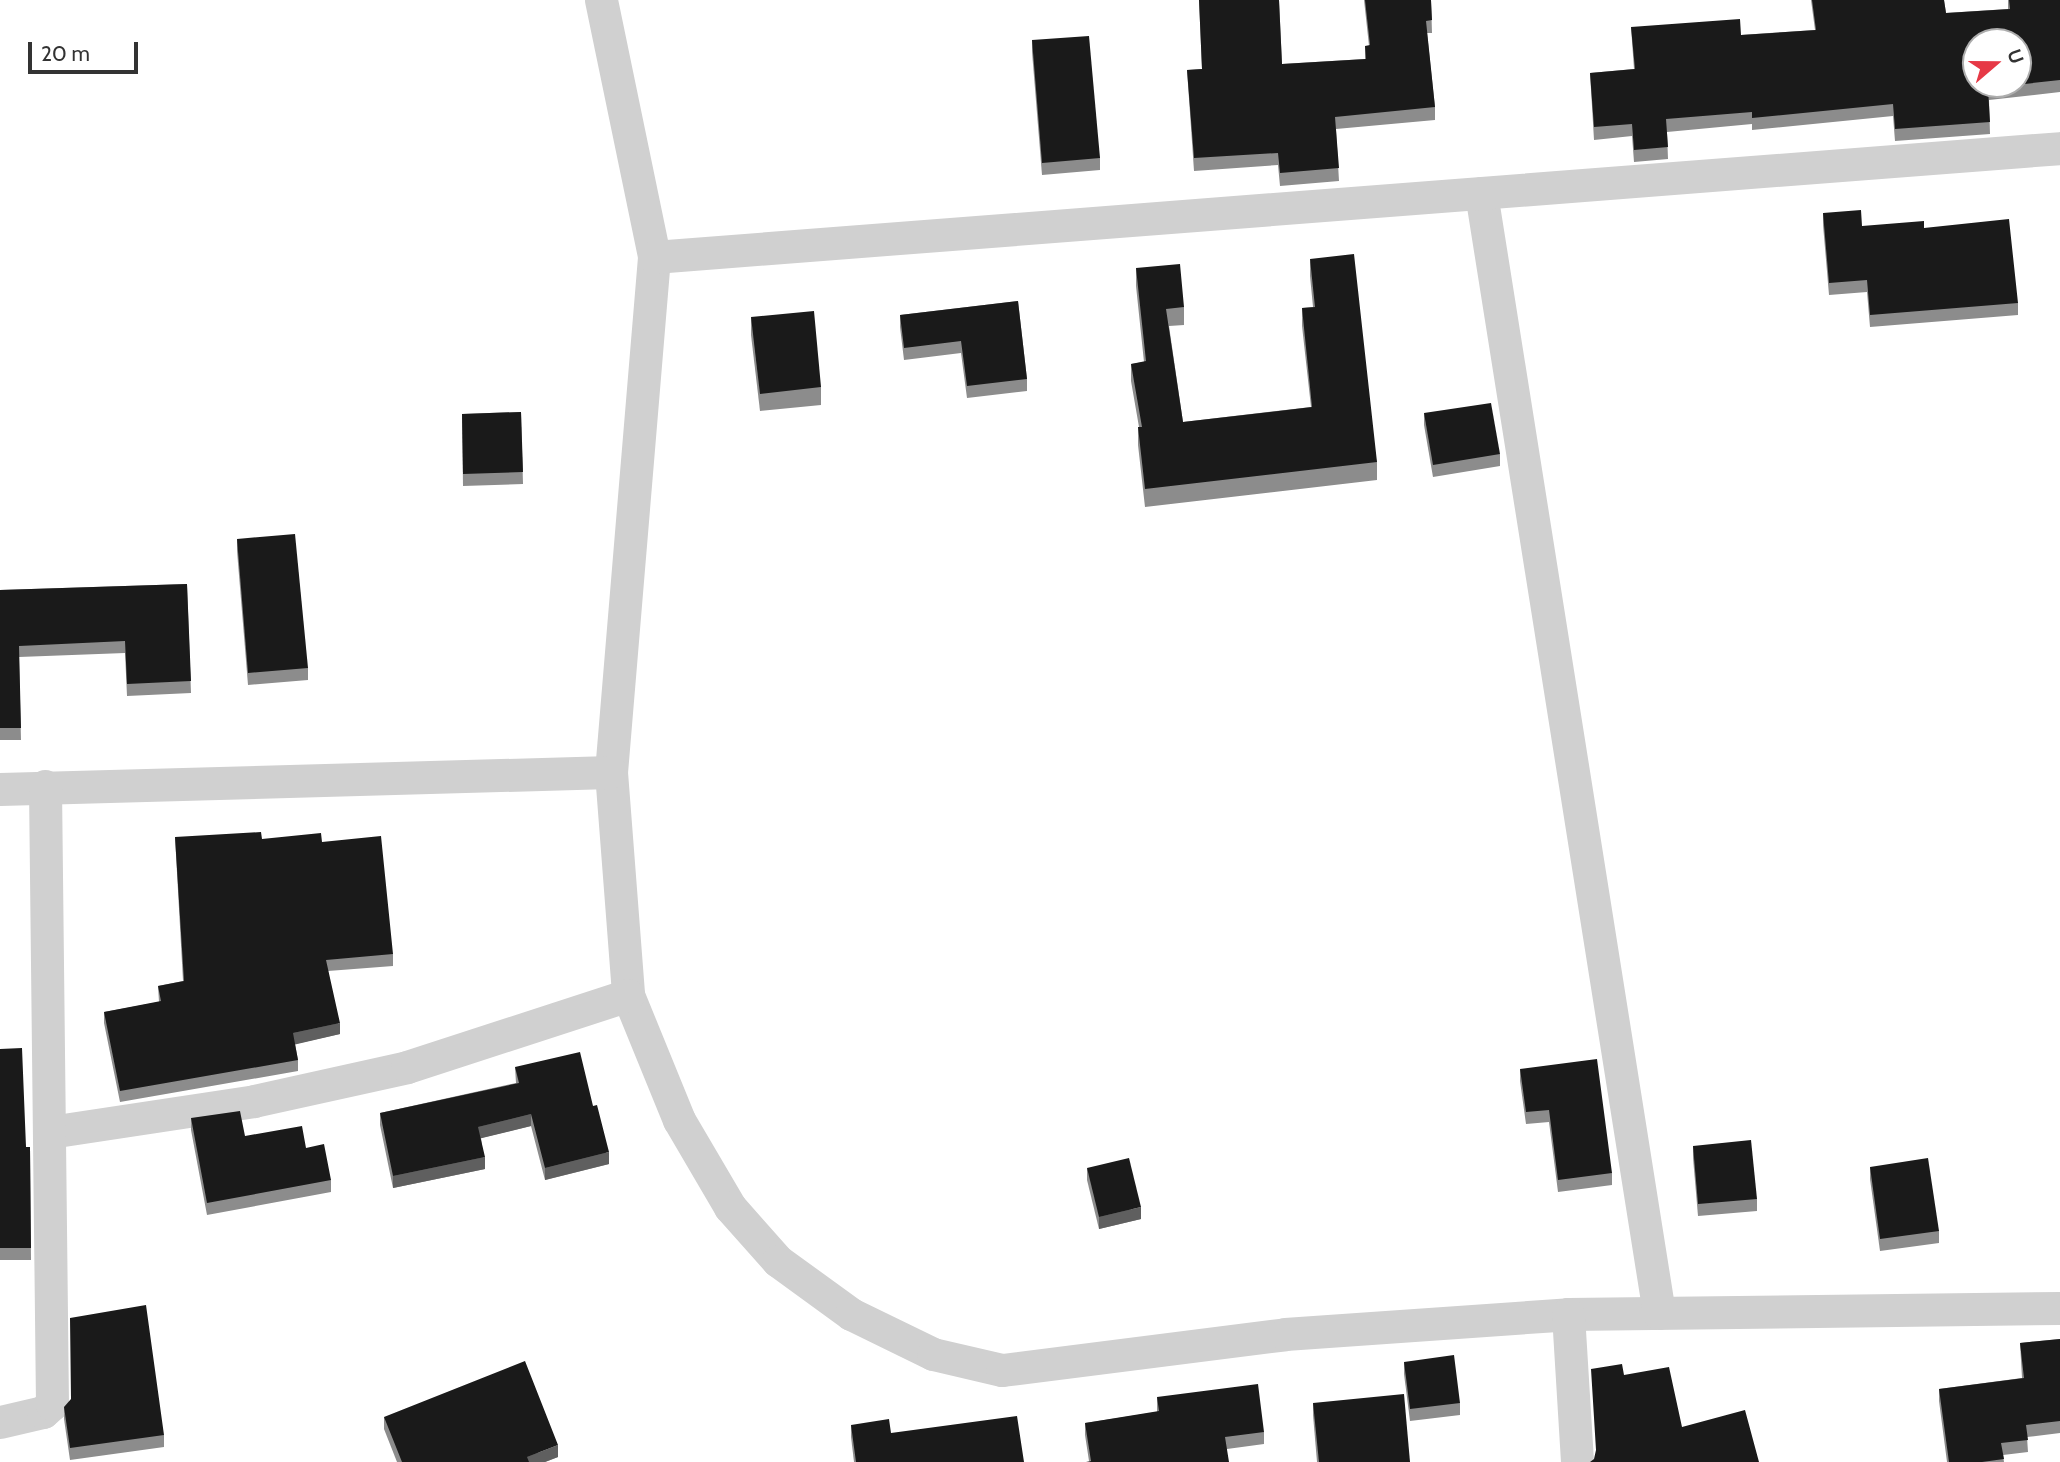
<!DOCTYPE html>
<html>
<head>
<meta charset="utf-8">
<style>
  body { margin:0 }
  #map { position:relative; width:2060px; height:1462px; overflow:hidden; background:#fff; font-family:Cabin,sans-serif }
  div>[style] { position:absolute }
  .minor>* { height:33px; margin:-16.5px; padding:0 16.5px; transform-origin:16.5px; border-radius:16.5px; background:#d0d0d0 }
  .wall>* { inset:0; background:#8c8c8c }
  .shaded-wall>* { inset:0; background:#5f5f5f }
  .building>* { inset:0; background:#1a1a1a }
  span { translate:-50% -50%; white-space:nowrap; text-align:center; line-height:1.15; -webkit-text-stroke:7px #fff; paint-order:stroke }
  .north { position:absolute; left:1962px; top:28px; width:70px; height:70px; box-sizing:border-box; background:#fff; border:2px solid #adadad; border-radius:50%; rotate:70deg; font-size:19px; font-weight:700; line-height:28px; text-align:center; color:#333 }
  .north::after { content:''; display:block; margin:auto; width:24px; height:32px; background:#e63946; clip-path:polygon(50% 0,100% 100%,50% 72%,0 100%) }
  .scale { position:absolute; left:28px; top:42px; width:110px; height:32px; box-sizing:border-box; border:4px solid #333; border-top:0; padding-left:9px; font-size:21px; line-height:24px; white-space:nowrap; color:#333; -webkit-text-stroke:5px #fff; paint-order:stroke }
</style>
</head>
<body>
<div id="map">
  <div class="minor">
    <div style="left:601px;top:0;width:262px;rotate:78.3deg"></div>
    <div style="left:654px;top:257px;width:517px;rotate:94.77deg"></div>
    <div style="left:611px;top:772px;width:224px;rotate:85.6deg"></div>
    <div style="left:628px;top:995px;width:135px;rotate:67.8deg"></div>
    <div style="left:679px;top:1120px;width:101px;rotate:59.6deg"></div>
    <div style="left:730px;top:1207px;width:72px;rotate:48.4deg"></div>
    <div style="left:778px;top:1261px;width:90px;rotate:36deg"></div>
    <div style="left:851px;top:1314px;width:91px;rotate:26deg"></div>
    <div style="left:933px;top:1354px;width:71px;rotate:13.1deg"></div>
    <div style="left:1002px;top:1370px;width:285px;rotate:-7.2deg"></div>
    <div style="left:1285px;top:1334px;width:284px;rotate:-4deg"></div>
    <div style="left:1568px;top:1314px;width:492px;rotate:-0.7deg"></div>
    <div style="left:1481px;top:193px;width:1134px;rotate:80.97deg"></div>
    <div style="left:654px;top:257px;width:1410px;rotate:-4.43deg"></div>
    <div style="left:0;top:789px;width:611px;rotate:-1.59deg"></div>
    <div style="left:50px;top:1132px;width:206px;rotate:-8.6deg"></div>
    <div style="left:254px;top:1101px;width:157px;rotate:-12.5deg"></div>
    <div style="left:407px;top:1067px;width:232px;rotate:-18deg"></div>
    <div style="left:1568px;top:1314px;width:148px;rotate:86.5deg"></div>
    <div style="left:0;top:1422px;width:44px;rotate:-13.1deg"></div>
    <div style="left:43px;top:1412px;width:12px;rotate:-42deg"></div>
    <div style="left:52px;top:1404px;width:618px;rotate:-90.65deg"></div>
  </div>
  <div class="wall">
    <div style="clip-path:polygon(1199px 0,1279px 0,1282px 64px,1365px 59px,1365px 46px,1369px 46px,1364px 0,1431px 0,1432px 33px,1427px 33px,1435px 107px,1435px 120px,1336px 129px,1339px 181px,1280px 186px,1278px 165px,1194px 171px,1187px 70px,1202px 69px)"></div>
    <div style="clip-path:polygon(1811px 0,1944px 0,1946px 13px,2008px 9px,2008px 0,2060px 0,2060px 92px,1989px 100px,1990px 134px,1895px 141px,1893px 116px,1752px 130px,1752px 124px,1667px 132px,1668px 159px,1634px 162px,1632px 136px,1594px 140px,1590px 73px,1634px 69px,1631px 27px,1741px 35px,1815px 30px)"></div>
    <div style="clip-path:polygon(1032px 40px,1100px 158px,1100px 170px,1042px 175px,1032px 52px)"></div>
    <div style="clip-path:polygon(1823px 213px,1862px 226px,1924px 228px,2018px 303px,2018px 315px,1870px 327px,1867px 292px,1829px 295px,1823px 225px)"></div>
    <div style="clip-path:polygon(1310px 259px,1377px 462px,1377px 480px,1145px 507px,1138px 445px,1138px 427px,1139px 427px,1131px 381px,1131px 364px,1144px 362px,1136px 286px,1136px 268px,1184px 307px,1184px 325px,1169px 326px,1183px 422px,1311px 407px,1302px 326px,1302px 308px,1313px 307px,1310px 276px)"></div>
    <div style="clip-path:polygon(1018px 301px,1027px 379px,1027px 391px,967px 398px,961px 353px,904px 360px,900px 327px,900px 315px)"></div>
    <div style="clip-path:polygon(751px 317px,821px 387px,821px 405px,760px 411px,751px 335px)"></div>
    <div style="clip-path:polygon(521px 412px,523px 484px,463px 486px,462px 414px)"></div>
    <div style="clip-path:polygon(1424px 413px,1500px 454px,1500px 466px,1433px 477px,1424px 425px)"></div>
    <div style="clip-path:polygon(237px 539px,308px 668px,308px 680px,248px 685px,237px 551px)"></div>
    <div style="clip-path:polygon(187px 584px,191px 693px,127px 696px,125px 653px,19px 657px,21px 740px,0 740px,0 590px)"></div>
    <div style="clip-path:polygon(175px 837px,262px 839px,322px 842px,393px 954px,393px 966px,328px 971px,340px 1034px,295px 1044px,298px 1060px,298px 1071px,120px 1102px,104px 1023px,104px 1012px,159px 1002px,158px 986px,183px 981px)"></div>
    <div style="clip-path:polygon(0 1049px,26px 1147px,30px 1147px,31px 1260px,0 1260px)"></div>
    <div style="clip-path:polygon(515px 1067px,593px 1106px,609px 1164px,545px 1180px,531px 1126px,481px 1138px,485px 1169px,393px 1188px,380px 1125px,380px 1113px,516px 1083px)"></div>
    <div style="clip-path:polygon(1520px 1069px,1612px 1173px,1612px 1185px,1558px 1192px,1549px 1122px,1526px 1124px,1520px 1081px)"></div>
    <div style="clip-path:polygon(191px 1118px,245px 1136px,306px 1148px,331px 1180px,331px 1192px,207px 1215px,191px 1130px)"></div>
    <div style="clip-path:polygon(1693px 1146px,1757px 1199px,1757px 1211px,1698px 1216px,1693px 1158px)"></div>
    <div style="clip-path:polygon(1870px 1167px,1939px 1231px,1939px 1243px,1880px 1251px,1870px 1179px)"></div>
    <div style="clip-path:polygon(1087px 1168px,1141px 1219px,1099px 1229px,1087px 1180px)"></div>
    <div style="clip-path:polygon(2060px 1339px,2060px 1433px,2027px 1437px,2028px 1452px,2003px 1455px,2004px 1462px,1947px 1462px,1939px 1401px,1939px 1389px,2022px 1378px,2020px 1343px)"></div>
    <div style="clip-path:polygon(1404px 1362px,1460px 1403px,1460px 1415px,1410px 1421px,1404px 1374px)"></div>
    <div style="clip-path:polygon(1157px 1397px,1264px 1432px,1264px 1444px,1227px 1449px,1089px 1461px,1085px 1435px,1085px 1423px,1157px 1412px)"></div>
    <div style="clip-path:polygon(1313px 1403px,1410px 1462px,1317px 1462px,1313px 1415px)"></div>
    <div style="clip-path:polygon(64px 1407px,164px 1435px,164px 1447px,70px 1460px,64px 1419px)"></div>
    <div style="clip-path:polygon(384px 1417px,558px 1457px,545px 1462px,397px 1462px,384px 1429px)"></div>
    <div style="clip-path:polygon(851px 1425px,891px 1433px,1024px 1462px,854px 1462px,851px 1437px)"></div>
  </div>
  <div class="shaded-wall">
    <div style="clip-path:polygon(340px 1023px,340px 1034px,293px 1045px,293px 1033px)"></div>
    <div style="clip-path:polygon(531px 1114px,531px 1126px,478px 1139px,478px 1127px)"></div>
    <div style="clip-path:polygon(609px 1152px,609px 1164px,545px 1180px,545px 1168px)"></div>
    <div style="clip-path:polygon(485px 1157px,485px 1169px,393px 1188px,393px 1176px)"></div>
    <div style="clip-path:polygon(1141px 1207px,1141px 1219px,1099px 1229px,1099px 1217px)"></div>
    <div style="clip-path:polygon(558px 1445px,558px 1457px,545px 1462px,527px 1462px,527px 1457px)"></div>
  </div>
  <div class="building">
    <div style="clip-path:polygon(1199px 0,1279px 0,1282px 64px,1366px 59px,1365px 46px,1370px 45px,1365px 0,1431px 0,1432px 20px,1426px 21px,1435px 107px,1335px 117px,1339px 168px,1280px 173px,1278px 153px,1194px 158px,1187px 70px,1202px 69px)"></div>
    <div style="clip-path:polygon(evenodd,1812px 0,1944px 0,1946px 13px,2010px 9px,2009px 0,2060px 0,2060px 80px,1988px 88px,1990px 122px,1895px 129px,1893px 104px,1752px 118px,1752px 112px,1666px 119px,1668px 147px,1634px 150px,1632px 124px,1594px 127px,1590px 73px,1635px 69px,1631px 27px,1740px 19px,1741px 35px,1816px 30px,1812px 0,1976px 42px,2018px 42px,2018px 84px,1976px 84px,1976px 42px)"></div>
    <div style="clip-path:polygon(1089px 36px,1100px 158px,1042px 163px,1032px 40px)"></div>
    <div style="clip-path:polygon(1861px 210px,1862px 226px,1924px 221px,1924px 228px,2009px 219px,2018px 303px,1870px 315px,1867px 280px,1829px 283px,1823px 213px)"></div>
    <div style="clip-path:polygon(1354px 254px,1377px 462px,1145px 489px,1138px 427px,1142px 427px,1131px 364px,1146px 361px,1136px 268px,1180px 264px,1184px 307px,1166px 309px,1183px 422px,1312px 407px,1302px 308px,1315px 307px,1310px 259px)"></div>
    <div style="clip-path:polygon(1018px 301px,1027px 379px,967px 386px,961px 341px,904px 348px,900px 315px)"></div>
    <div style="clip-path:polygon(814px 311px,821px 387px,760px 394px,751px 317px)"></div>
    <div style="clip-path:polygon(1491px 403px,1500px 454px,1433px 465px,1424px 413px)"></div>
    <div style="clip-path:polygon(521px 412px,523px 472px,463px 474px,462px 414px)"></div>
    <div style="clip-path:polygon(295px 534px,308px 668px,248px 673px,237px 539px)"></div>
    <div style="clip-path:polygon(187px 584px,191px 681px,127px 684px,125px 641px,19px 646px,21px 728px,0 728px,0 590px)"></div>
    <div style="clip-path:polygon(261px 832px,262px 839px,321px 833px,322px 842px,381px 836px,393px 954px,326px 960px,340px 1023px,293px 1033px,298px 1060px,120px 1091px,104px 1012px,161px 1001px,158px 986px,184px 981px,175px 837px)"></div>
    <div style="clip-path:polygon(22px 1048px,26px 1147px,30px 1147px,31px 1248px,0 1248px,0 1049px)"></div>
    <div style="clip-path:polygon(580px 1052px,593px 1106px,597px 1105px,609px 1152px,545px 1168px,531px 1114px,478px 1127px,485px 1157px,393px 1176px,380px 1113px,519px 1083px,515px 1067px)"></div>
    <div style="clip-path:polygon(1597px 1059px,1612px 1173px,1558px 1180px,1549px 1110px,1526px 1112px,1520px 1069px)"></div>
    <div style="clip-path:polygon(240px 1111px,245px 1136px,302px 1126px,306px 1148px,324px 1144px,331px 1180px,207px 1203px,191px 1118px)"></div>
    <div style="clip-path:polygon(1751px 1140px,1757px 1199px,1698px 1204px,1693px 1146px)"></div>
    <div style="clip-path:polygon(1129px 1158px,1141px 1207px,1099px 1217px,1087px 1168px)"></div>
    <div style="clip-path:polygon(1928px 1158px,1939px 1231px,1880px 1239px,1870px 1167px)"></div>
    <div style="clip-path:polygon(146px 1305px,164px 1435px,70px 1448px,64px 1407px,71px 1399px,70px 1318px)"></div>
    <div style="clip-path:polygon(2060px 1339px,2060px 1421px,2026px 1425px,2028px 1440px,2001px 1443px,2004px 1459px,1982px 1462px,1949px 1462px,1939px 1389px,2024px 1378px,2020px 1343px)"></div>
    <div style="clip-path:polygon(1454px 1355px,1460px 1403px,1410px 1409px,1404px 1362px)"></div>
    <div style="clip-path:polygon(525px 1361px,558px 1445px,527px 1457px,529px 1462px,402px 1462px,384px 1417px)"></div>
    <div style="clip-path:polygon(1622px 1364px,1624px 1375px,1669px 1367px,1682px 1427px,1745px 1410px,1759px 1462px,1590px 1462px,1594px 1459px,1596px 1450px,1591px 1369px)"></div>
    <div style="clip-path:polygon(1258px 1384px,1264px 1432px,1225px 1437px,1229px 1462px,1086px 1462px,1091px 1461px,1085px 1423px,1159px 1411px,1157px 1397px)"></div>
    <div style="clip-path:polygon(1404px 1394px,1410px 1462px,1319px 1462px,1313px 1403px)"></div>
    <div style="clip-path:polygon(1017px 1416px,1024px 1462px,856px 1462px,851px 1425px,889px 1419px,891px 1433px)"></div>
  </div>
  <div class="north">U</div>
  <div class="scale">20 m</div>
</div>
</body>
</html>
